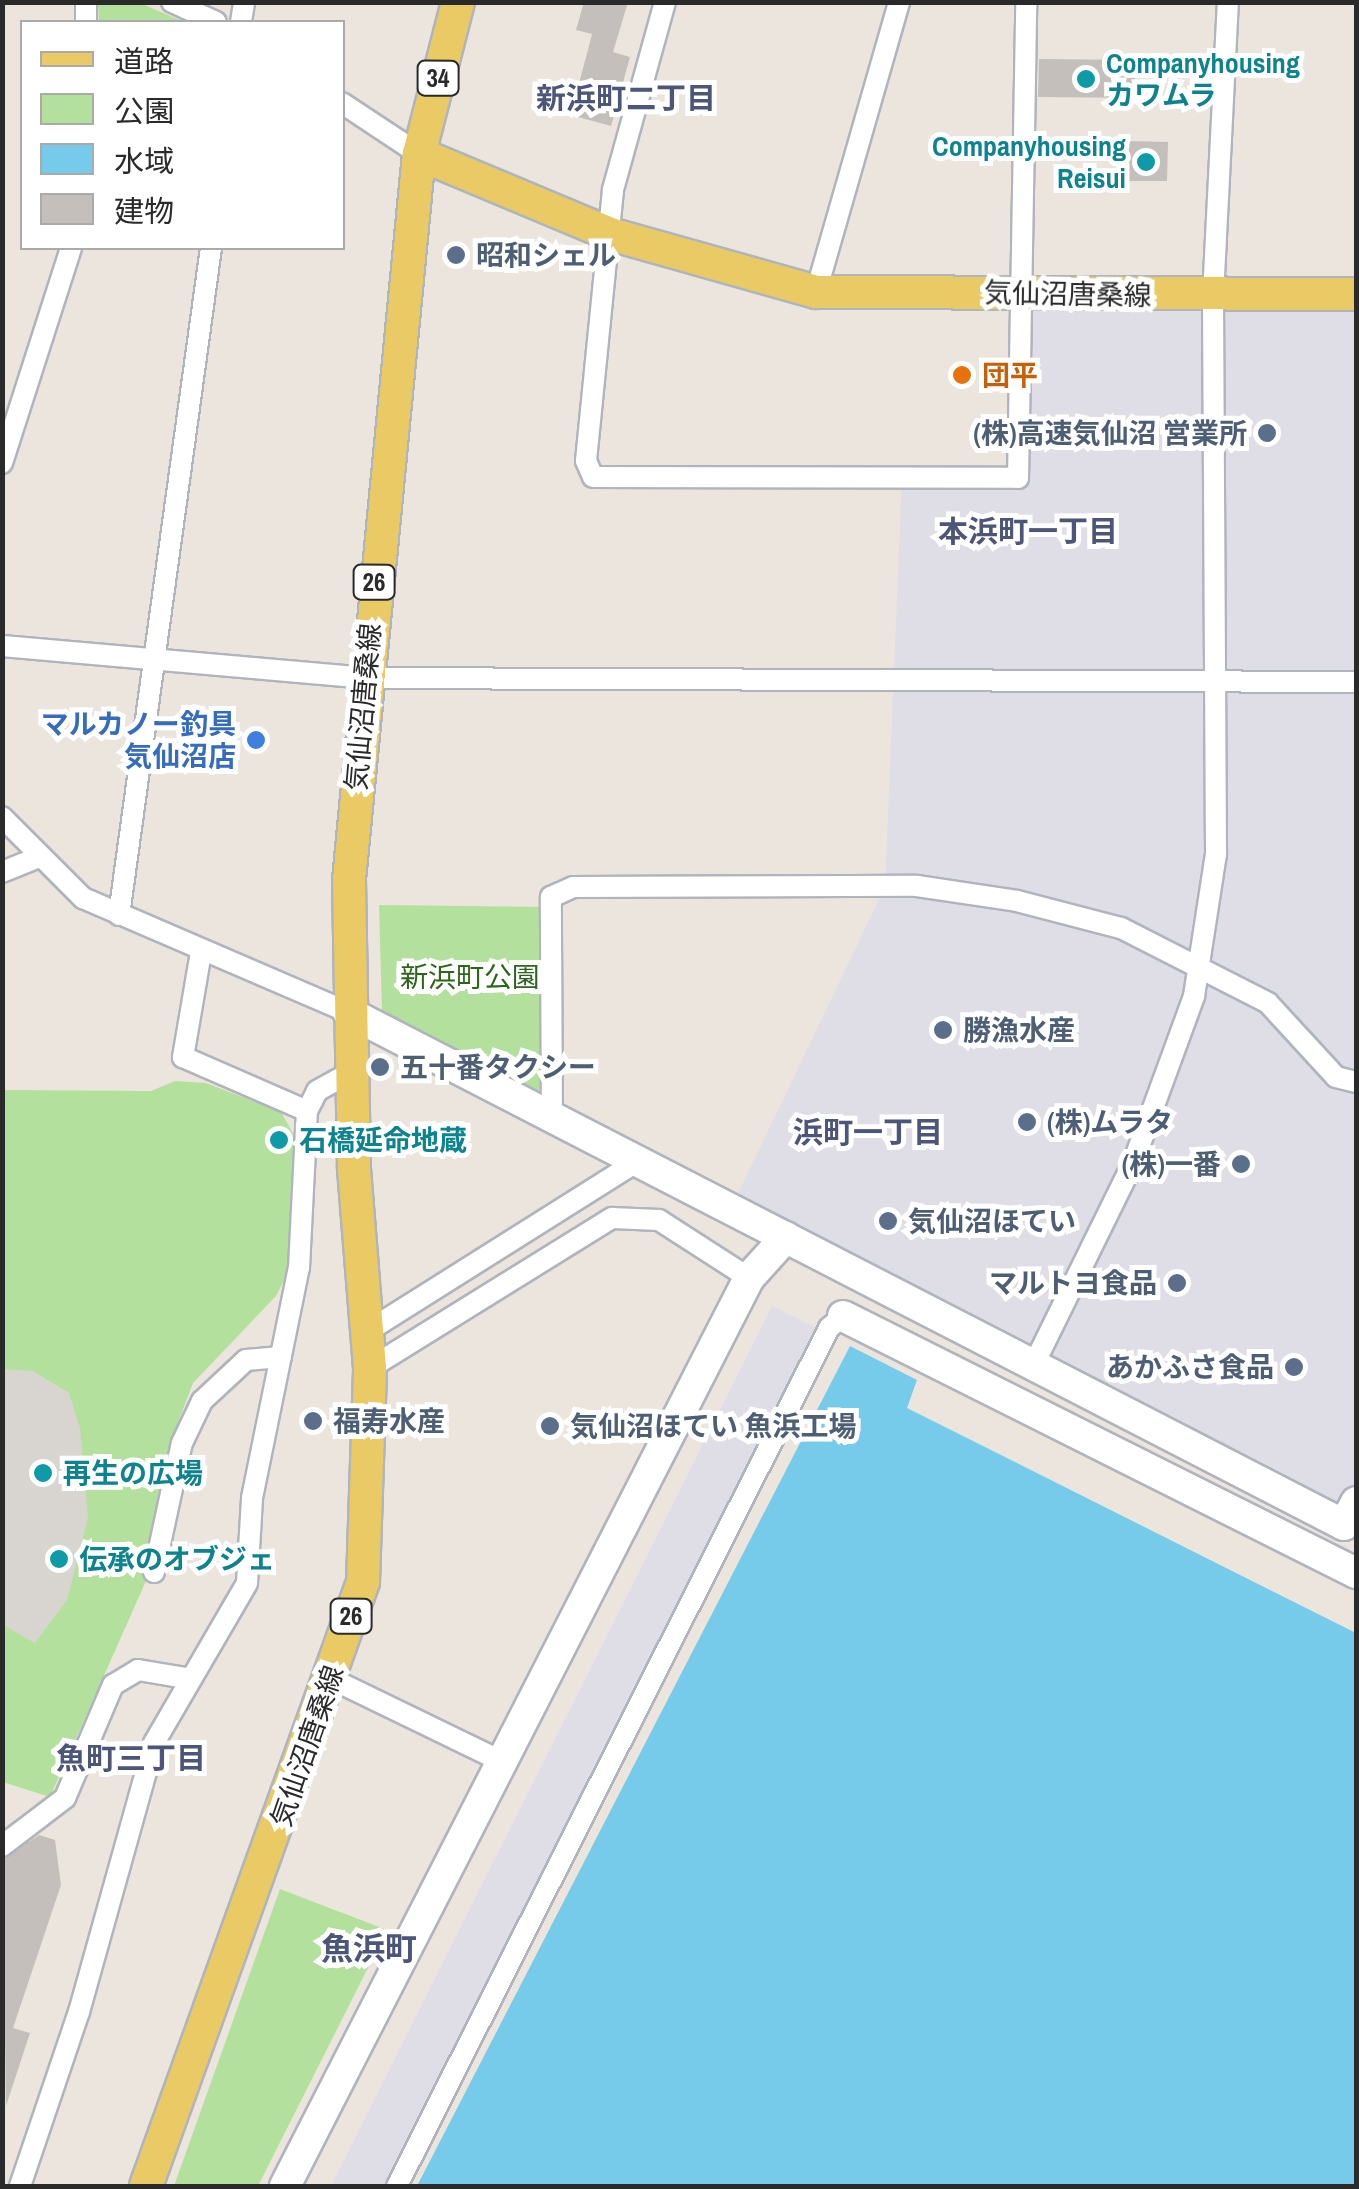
<!DOCTYPE html>
<html>
<head>
<meta charset="utf-8">
<style>
  body { margin:0 }
  #map { position:relative; width:1359px; height:2189px; overflow:hidden; background:#ece5dd; font-family:"Archivo Narrow","Noto Sans JP",sans-serif }
  div>[style] { position:absolute }
  .industrial>* { inset:0; background:#dfdde5 }
  .green>* { inset:0; background:#b3e09c }
  .plaza>* { inset:0; background:#d8d5d0 }
  .water>* { inset:0; background:#75cbe9 }
  .building>* { inset:0; background:#c4bfba }
  .roads { filter:drop-shadow(2px 0 #b0b4bd) drop-shadow(-2px 0 #b0b4bd) drop-shadow(0 2px #b0b4bd) drop-shadow(0 -2px #b0b4bd) }
  .street>* { height:20px; margin:-10px; padding:0 10px; transform-origin:10px; border-radius:10px; background:#fff }
  .secondary>* { height:30px; margin:-15px; padding:0 15px; transform-origin:15px; border-radius:15px; background:#fff }
  .primary>* { height:32px; margin:-16px; padding:0 16px; transform-origin:16px; border-radius:16px; background:#eaca64 }
  .dots>* { width:28px; height:28px; translate:-50% -50%; box-sizing:border-box; border:5px solid #fff; border-radius:50% }
  span { translate:-50% -50%; white-space:nowrap; text-align:center; line-height:1.15; -webkit-text-stroke:10px #fff; paint-order:stroke }
  .shield-label span { padding:2px 8px; background:#fff; border:2px solid; border-radius:8px; -webkit-text-stroke-width:0 }
  .shield-label { font-size:25px; color:#2a2a2a; font-weight:700 }
  .culture-label { font-size:28px; color:#0d838f; font-weight:700 }
  .left { translate:0 -50%; text-align:left }
  .right { translate:-100% -50%; text-align:right }
  .service-label { font-size:28px; color:#4e5e75; font-weight:700 }
  .street-label { font-size:28px; color:#2a2a2a }
  .food-label { font-size:28px; color:#c56008; font-weight:700 }
  .shop-label { font-size:28px; color:#366cbe; font-weight:700 }
  .park-label { font-size:28px; color:#2d651d }
  .neighbourhood-label { font-size:30px; color:#4d5579; font-weight:700 }
  .quarter-label { font-size:32px; color:#4d5579; font-weight:700 }
  .frame { position:absolute; inset:0; border:5px solid #2a2a2a; pointer-events:none }
  .legend { position:absolute; left:20px; top:20px; width:325px; height:230px; box-sizing:border-box; background:#fff; border:2px solid #aaa; margin:0; padding:12px 18px; list-style:none; font-size:30px; color:#2a2a2a }
  .legend li { display:flex; align-items:center; gap:20px; height:50px }
  .legend b { width:50px; border:2px solid #aaa }
</style>
</head>
<body>
<div id="map">
  <div class="industrial">
    <div style="clip-path:polygon(1021px 293px,1356px 293px,1356px 1531px,733px 1204px,885px 887px,902px 478px,1018px 478px)"></div>
    <div style="clip-path:polygon(772px 1306px,836px 1338px,411px 2186px,331px 2186px)"></div>
  </div>
  <div class="green">
    <div style="clip-path:polygon(98px 3px,140px 3px,184px 22px,99px 22px)"></div>
    <div style="clip-path:polygon(379px 905px,544px 907px,546px 1081px,537px 1092px,382px 1011px)"></div>
    <div style="clip-path:polygon(175px 1081px,206px 1083px,281px 1112px,294px 1135px,290px 1269px,276px 1296px,193px 1383px,169px 1446px,146px 1581px,50px 1797px,3px 1782px,3px 1090px,151px 1091px)"></div>
    <div style="clip-path:polygon(280px 1889px,387px 1930px,258px 2186px,174px 2186px)"></div>
  </div>
  <div class="plaza">
    <div style="clip-path:polygon(3px 1369px,33px 1371px,69px 1393px,80px 1428px,88px 1518px,67px 1600px,35px 1643px,3px 1625px)"></div>
  </div>
  <div class="water">
    <div style="clip-path:polygon(850px 1346px,917px 1380px,907px 1408px,1356px 1633px,1356px 2186px,417px 2186px)"></div>
  </div>
  <div class="building">
    <div style="clip-path:polygon(584px 2px,628px 2px,613px 52px,630px 57px,611px 126px,578px 117px,582px 101px,575px 99px,592px 34px,576px 30px)"></div>
    <div style="clip-path:polygon(1039px 59px,1135px 60px,1135px 98px,1038px 97px)"></div>
    <div style="clip-path:polygon(1126px 141px,1168px 142px,1167px 181px,1125px 181px)"></div>
    <div style="clip-path:polygon(39px 1835px,55px 1840px,61px 1885px,13px 2028px,30px 2033px,6px 2106px,2px 1860px)"></div>
  </div>
  <div class="roads">
    <div class="street">
      <div style="left:86px;top:2px;width:20px;rotate:90deg"></div>
      <div style="left:172px;top:2px;width:48px;rotate:24.4deg"></div>
      <div style="left:665px;top:2px;width:195px;rotate:105.5deg"></div>
      <div style="left:613px;top:190px;width:272px;rotate:95.7deg"></div>
      <div style="left:586px;top:461px;width:17px;rotate:66deg"></div>
      <div style="left:593px;top:477px;width:425px;rotate:0.1deg"></div>
      <div style="left:1018px;top:478px;width:476px;rotate:-89deg"></div>
      <div style="left:241px;top:22px;width:20px;rotate:-81deg"></div>
      <div style="left:342px;top:103px;width:92px;rotate:33.5deg"></div>
      <div style="left:816px;top:292px;width:302px;rotate:-74deg"></div>
      <div style="left:2px;top:463px;width:226px;rotate:-72.2deg"></div>
      <div style="left:2px;top:646px;width:365px;rotate:5deg"></div>
      <div style="left:366px;top:678px;width:990px;rotate:0.23deg"></div>
      <div style="left:2px;top:817px;width:115px;rotate:45deg"></div>
      <div style="left:83px;top:898px;width:288px;rotate:23.3deg"></div>
      <div style="left:2px;top:872px;width:40px;rotate:-22deg"></div>
      <div style="left:119px;top:915px;width:673px;rotate:-82.15deg"></div>
      <div style="left:201px;top:952px;width:107px;rotate:99.7deg"></div>
      <div style="left:183px;top:1057px;width:135px;rotate:23.5deg"></div>
      <div style="left:552px;top:1122px;width:225px;rotate:-90.3deg"></div>
      <div style="left:551px;top:897px;width:24px;rotate:-24deg"></div>
      <div style="left:573px;top:887px;width:344px;rotate:-0.2deg"></div>
      <div style="left:917px;top:886px;width:101px;rotate:8.5deg"></div>
      <div style="left:1017px;top:901px;width:107px;rotate:14.6deg"></div>
      <div style="left:1121px;top:928px;width:165px;rotate:27deg"></div>
      <div style="left:1268px;top:1003px;width:100px;rotate:47.4deg"></div>
      <div style="left:1336px;top:1077px;width:21px;rotate:14deg"></div>
      <div style="left:368px;top:1331px;width:317px;rotate:-32.2deg"></div>
      <div style="left:370px;top:1368px;width:285px;rotate:-31.8deg"></div>
      <div style="left:612px;top:1218px;width:47px;rotate:2.4deg"></div>
      <div style="left:659px;top:1220px;width:107px;rotate:32.8deg"></div>
      <div style="left:1032px;top:1368px;width:229px;rotate:-63.8deg"></div>
      <div style="left:1133px;top:1163px;width:178px;rotate:-69.9deg"></div>
      <div style="left:1194px;top:996px;width:144px;rotate:-81.2deg"></div>
      <div style="left:1216px;top:854px;width:558px;rotate:-90.31deg"></div>
      <div style="left:1213px;top:296px;width:294px;rotate:-87.1deg"></div>
      <div style="left:154px;top:1572px;width:132px;rotate:-77.8deg"></div>
      <div style="left:182px;top:1443px;width:47px;rotate:-64.5deg"></div>
      <div style="left:202px;top:1401px;width:60px;rotate:-43deg"></div>
      <div style="left:246px;top:1360px;width:35px;rotate:-5deg"></div>
      <div style="left:330px;top:1678px;width:192px;rotate:25.9deg"></div>
      <div style="left:2px;top:1846px;width:79px;rotate:-37.3deg"></div>
      <div style="left:65px;top:1798px;width:123px;rotate:-67deg"></div>
      <div style="left:113px;top:1685px;width:29px;rotate:-31deg"></div>
      <div style="left:138px;top:1670px;width:49px;rotate:9.5deg"></div>
      <div style="left:20px;top:2186px;width:184px;rotate:-71.3deg"></div>
      <div style="left:79px;top:2012px;width:279px;rotate:-74.4deg"></div>
      <div style="left:154px;top:1743px;width:185px;rotate:-59.8deg"></div>
      <div style="left:247px;top:1583px;width:85px;rotate:-86.6deg"></div>
      <div style="left:252px;top:1498px;width:235px;rotate:-78.5deg"></div>
      <div style="left:299px;top:1268px;width:157px;rotate:-87.1deg"></div>
      <div style="left:307px;top:1111px;width:22px;rotate:-63deg"></div>
      <div style="left:317px;top:1091px;width:38px;rotate:-29deg"></div>
      <div style="left:397px;top:2186px;width:961px;rotate:-63.27deg"></div>
      <div style="left:829px;top:1328px;width:18px;rotate:-41deg"></div>
    </div>
    <div class="secondary">
      <div style="left:348px;top:1012px;width:1120px;rotate:27.25deg"></div>
      <div style="left:1344px;top:1525px;width:26px;rotate:-62deg"></div>
      <div style="left:843px;top:1316px;width:574px;rotate:26.61deg"></div>
      <div style="left:285px;top:2186px;width:1020px;rotate:-62.93deg"></div>
      <div style="left:749px;top:1278px;width:55px;rotate:-47.9deg"></div>
    </div>
    <div class="primary">
      <div style="left:419px;top:154px;width:207px;rotate:22.7deg"></div>
      <div style="left:610px;top:234px;width:214px;rotate:15.7deg"></div>
      <div style="left:816px;top:292px;width:540px;rotate:0.21deg"></div>
      <div style="left:146px;top:2186px;width:642px;rotate:-70.24deg"></div>
      <div style="left:363px;top:1582px;width:214px;rotate:-88.1deg"></div>
      <div style="left:370px;top:1368px;width:202px;rotate:-94.6deg"></div>
      <div style="left:354px;top:1167px;width:287px;rotate:-91deg"></div>
      <div style="left:349px;top:880px;width:729px;rotate:-84.49deg"></div>
      <div style="left:419px;top:154px;width:157px;rotate:-75.6deg"></div>
    </div>
  </div>
  <div class="dots">
    <div style="left:1086px;top:79px;background:#0f9aa8"></div>
    <div style="left:1146px;top:162px;background:#0f9aa8"></div>
    <div style="left:456px;top:255px;background:#5c6f8a"></div>
    <div style="left:962px;top:375px;background:#e8710a"></div>
    <div style="left:1267px;top:433px;background:#5c6f8a"></div>
    <div style="left:256px;top:740px;background:#3f7fe0"></div>
    <div style="left:943px;top:1030px;background:#5c6f8a"></div>
    <div style="left:380px;top:1067px;background:#5c6f8a"></div>
    <div style="left:1027px;top:1122px;background:#5c6f8a"></div>
    <div style="left:279px;top:1140px;background:#0f9aa8"></div>
    <div style="left:1241px;top:1164px;background:#5c6f8a"></div>
    <div style="left:888px;top:1221px;background:#5c6f8a"></div>
    <div style="left:1177px;top:1283px;background:#5c6f8a"></div>
    <div style="left:1294px;top:1367px;background:#5c6f8a"></div>
    <div style="left:313px;top:1421px;background:#5c6f8a"></div>
    <div style="left:550px;top:1426px;background:#5c6f8a"></div>
    <div style="left:43px;top:1473px;background:#0f9aa8"></div>
    <div style="left:59px;top:1559px;background:#0f9aa8"></div>
  </div>
  <div class="shield-label">
    <span style="left:438px;top:78px">34</span>
    <span style="left:374px;top:582px">26</span>
    <span style="left:351px;top:1616px">26</span>
  </div>
  <div class="culture-label">
    <span class="left" style="left:1106px;top:79px">Companyhousing<br>カワムラ</span>
    <span class="right" style="left:1126px;top:162px">Companyhousing<br>Reisui</span>
    <span class="left" style="left:299px;top:1140px">石橋延命地蔵</span>
    <span class="left" style="left:63px;top:1473px">再生の広場</span>
    <span class="left" style="left:79px;top:1559px">伝承のオブジェ</span>
  </div>
  <div class="service-label">
    <span class="left" style="left:476px;top:255px">昭和シェル</span>
    <span class="right" style="left:1247px;top:433px">(株)高速気仙沼 営業所</span>
    <span class="left" style="left:963px;top:1030px">勝漁水産</span>
    <span class="left" style="left:400px;top:1067px">五十番タクシー</span>
    <span class="left" style="left:1047px;top:1122px">(株)ムラタ</span>
    <span class="right" style="left:1221px;top:1164px">(株)一番</span>
    <span class="left" style="left:908px;top:1221px">気仙沼ほてい</span>
    <span class="right" style="left:1157px;top:1283px">マルトヨ食品</span>
    <span class="right" style="left:1274px;top:1367px">あかふさ食品</span>
    <span class="left" style="left:333px;top:1421px">福寿水産</span>
    <span class="left" style="left:570px;top:1426px">気仙沼ほてい 魚浜工場</span>
  </div>
  <div class="street-label">
    <span style="left:1068px;top:294px;rotate:1deg">気仙沼唐桑線</span>
    <span style="left:363px;top:707px;rotate:-85deg">気仙沼唐桑線</span>
    <span style="left:307px;top:1746px;rotate:-71deg">気仙沼唐桑線</span>
  </div>
  <div class="food-label">
    <span class="left" style="left:982px;top:375px">団平</span>
  </div>
  <div class="shop-label">
    <span class="right" style="left:236px;top:740px">マルカノー釣具<br>気仙沼店</span>
  </div>
  <div class="park-label">
    <span style="left:470px;top:977px">新浜町公園</span>
  </div>
  <div class="neighbourhood-label">
    <span style="left:626px;top:98px">新浜町二丁目</span>
    <span style="left:1028px;top:531px">本浜町一丁目</span>
    <span style="left:868px;top:1132px">浜町一丁目</span>
    <span style="left:131px;top:1758px">魚町三丁目</span>
  </div>
  <div class="quarter-label">
    <span style="left:369px;top:1949px">魚浜町</span>
  </div>
  <div class="frame"></div>
  <ul class="legend">
  <li><b style="height:12px;background:#eaca64"></b>道路</li>
  <li><b style="height:28px;background:#b3e09c"></b>公園</li>
  <li><b style="height:28px;background:#75cbe9"></b>水域</li>
  <li><b style="height:28px;background:#c4bfba"></b>建物</li>
  </ul>
</div>
</body>
</html>
